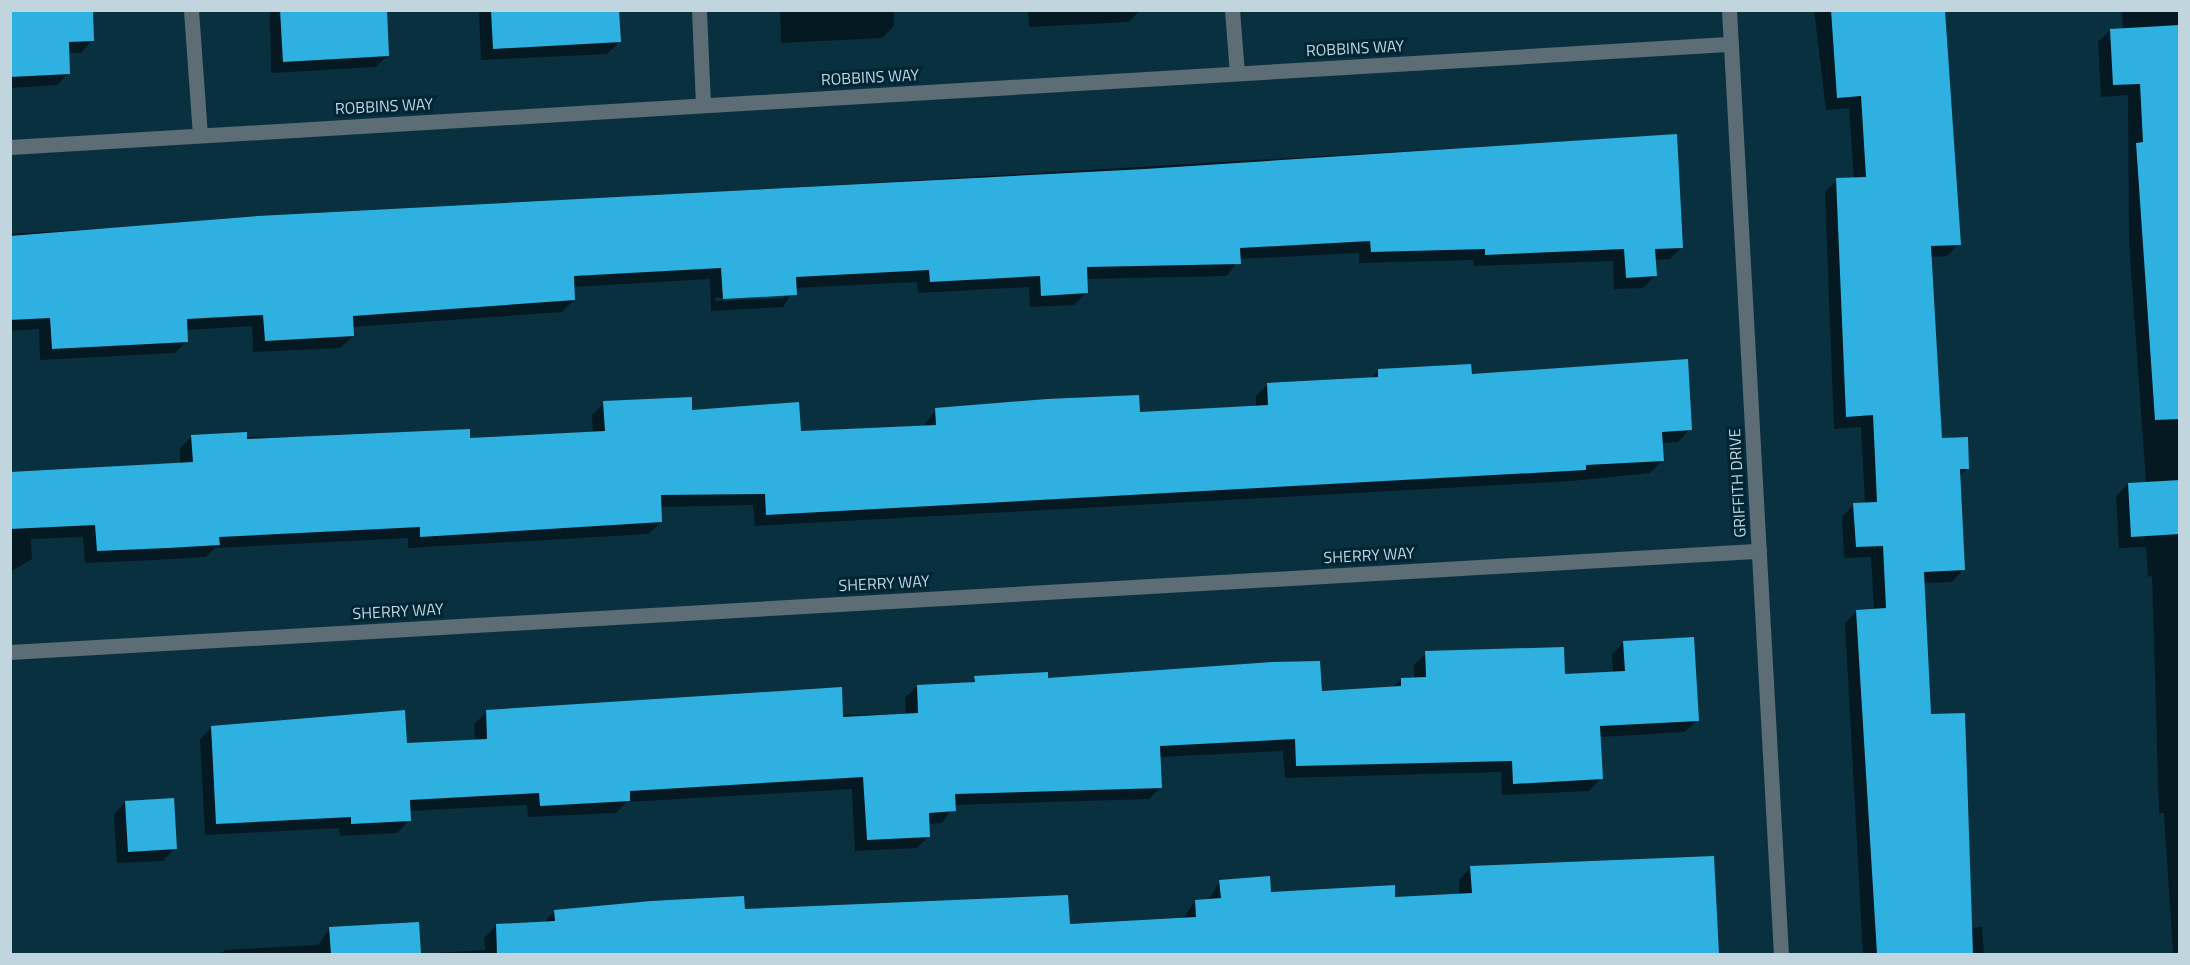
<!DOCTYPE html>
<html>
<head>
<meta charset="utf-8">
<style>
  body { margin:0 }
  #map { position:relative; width:2190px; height:965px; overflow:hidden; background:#09303f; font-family:"Titillium Web",sans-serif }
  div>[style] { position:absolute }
  .shadow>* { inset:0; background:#0007 }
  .building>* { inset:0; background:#2eb1e0 }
  .minor>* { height:15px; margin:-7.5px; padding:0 7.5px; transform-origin:7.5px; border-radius:7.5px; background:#5d6d75 }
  span { translate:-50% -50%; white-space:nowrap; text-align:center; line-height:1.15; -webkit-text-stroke:6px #002635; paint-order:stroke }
  .street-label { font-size:16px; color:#c1d5de }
  .frame { position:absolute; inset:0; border:12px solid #c1d5de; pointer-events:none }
</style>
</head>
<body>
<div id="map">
  <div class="shadow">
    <div style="clip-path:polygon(10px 10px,93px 40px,81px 53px,68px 53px,69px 73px,57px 85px,10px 88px)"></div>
    <div style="clip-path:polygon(270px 10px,385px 10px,388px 55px,376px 67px,271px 73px)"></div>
    <div style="clip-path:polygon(479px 10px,617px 10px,619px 42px,607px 54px,481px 60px)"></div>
    <div style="clip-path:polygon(780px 10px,894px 10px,894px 26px,882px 38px,781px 43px)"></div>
    <div style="clip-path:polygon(1028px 10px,1140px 10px,1129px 22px,1029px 27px)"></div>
    <div style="clip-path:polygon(1814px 10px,1945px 10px,1959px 244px,1947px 256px,1930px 257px,1941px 440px,1968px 468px,1959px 477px,1964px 569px,1952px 582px,1923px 583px,1930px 716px,1971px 928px,1982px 927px,1984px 954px,1863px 954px,1845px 623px,1857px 611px,1874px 610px,1871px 557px,1844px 558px,1842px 517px,1854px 504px,1865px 504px,1861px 427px,1834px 429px,1825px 192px,1837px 180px,1854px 179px,1849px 108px,1826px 110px)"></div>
    <div style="clip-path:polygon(2122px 10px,2180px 10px,2180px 954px,2173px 954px,2164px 813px,2159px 813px,2152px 576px,2148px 577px,2146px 547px,2119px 548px,2116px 496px,2128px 484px,2146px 483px,2129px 241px,2128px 95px,2101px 97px,2098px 42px,2110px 30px,2123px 29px)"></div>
    <div style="clip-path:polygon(evenodd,1676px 135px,1682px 247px,1670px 259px,1654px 260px,1655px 276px,1643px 288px,1614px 289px,1613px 261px,1474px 266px,1473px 260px,1359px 263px,1359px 253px,1239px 259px,1227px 276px,1086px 279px,1086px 293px,1074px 305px,1030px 307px,1029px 287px,918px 293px,917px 282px,795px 288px,783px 307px,711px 311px,710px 279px,573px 287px,574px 300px,562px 312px,352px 327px,353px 336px,340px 348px,253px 352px,252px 326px,186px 330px,187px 341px,175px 353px,40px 360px,39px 329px,10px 331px,10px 234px,1676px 135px,784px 295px,784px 298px,716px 301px,715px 298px,784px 295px)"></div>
    <div style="clip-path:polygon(1378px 371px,1470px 376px,1690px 429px,1678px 442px,1661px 443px,1662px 461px,1650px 473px,1572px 481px,755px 526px,753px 505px,660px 507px,661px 522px,648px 534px,408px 548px,408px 538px,215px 548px,206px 557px,154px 560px,85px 563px,83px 537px,31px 539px,32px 559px,10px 572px,10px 473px,180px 464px,180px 449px,192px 436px,469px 440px,593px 433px,592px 415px,604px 403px,691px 412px,800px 433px,923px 427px,936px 410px,1138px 414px,1256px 408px,1256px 396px,1268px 384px,1370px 379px)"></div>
    <div style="clip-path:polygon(1624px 642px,1697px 720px,1685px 732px,1599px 737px,1601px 778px,1589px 791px,1502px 795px,1501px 772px,1285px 778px,1283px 751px,1159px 757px,1161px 787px,1149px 799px,954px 805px,942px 823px,928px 824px,929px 836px,917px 848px,855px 851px,852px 789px,627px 802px,616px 813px,528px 817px,527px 805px,409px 811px,409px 821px,397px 833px,340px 836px,339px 828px,205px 835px,200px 739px,212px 727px,405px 744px,475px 741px,474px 724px,487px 712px,906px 715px,905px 698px,917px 686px,969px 683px,975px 678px,1320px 692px,1392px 688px,1401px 679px,1414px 679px,1414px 665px,1426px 653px,1564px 676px,1613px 673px,1612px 654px)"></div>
    <div style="clip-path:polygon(126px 802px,175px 848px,163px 861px,117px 863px,114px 814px)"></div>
    <div style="clip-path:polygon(1713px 857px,1718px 954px,220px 954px,225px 950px,318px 945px,330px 928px,419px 954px,485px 950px,484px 938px,497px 925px,543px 923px,555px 911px,743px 911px,1068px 925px,1183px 919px,1195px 901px,1208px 901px,1220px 881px,1269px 893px,1394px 899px,1459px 895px,1459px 880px,1471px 867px)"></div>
  </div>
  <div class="building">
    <div style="clip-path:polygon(10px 10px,93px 10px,94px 41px,69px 42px,70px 74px,10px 77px)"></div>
    <div style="clip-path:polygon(280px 10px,387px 10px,389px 56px,283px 62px)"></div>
    <div style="clip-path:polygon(491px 10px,619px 10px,621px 42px,493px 49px)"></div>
    <div style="clip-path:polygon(1831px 10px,1945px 10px,1961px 245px,1931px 246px,1942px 438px,1968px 437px,1969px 469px,1960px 469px,1965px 570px,1924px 572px,1931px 714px,1965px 713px,1973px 954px,1877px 954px,1856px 610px,1886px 608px,1883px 546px,1856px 547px,1853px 503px,1877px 502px,1873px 415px,1846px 417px,1836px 178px,1866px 177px,1861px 96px,1837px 98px)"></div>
    <div style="clip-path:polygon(2180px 25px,2180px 419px,2155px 420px,2136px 143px,2143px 142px,2140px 84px,2113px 85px,2110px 29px)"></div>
    <div style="clip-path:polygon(1677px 134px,1683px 248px,1655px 249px,1657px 276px,1626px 278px,1624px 249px,1485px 255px,1485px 249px,1371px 252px,1370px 241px,1240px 248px,1241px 264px,1087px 267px,1088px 293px,1041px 296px,1040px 276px,930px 282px,929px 270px,796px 277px,797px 295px,723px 299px,721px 268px,574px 276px,575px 300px,353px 316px,354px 336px,265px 341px,263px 315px,187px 319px,188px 342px,52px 349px,50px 318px,10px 320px,10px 236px,258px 216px,1145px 169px)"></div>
    <div style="clip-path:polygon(1688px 359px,1692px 430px,1662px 432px,1664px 461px,1586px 465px,1586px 470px,766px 515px,765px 494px,661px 495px,662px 522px,420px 537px,420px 527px,219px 537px,220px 545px,168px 548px,97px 551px,95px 525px,10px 529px,10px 472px,193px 462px,191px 435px,247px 432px,247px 439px,470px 429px,470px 438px,605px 431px,603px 401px,692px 397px,692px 410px,799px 402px,801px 431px,936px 425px,935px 408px,1047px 399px,1139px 395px,1140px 412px,1268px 405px,1267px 383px,1378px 377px,1378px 369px,1471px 364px,1472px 374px)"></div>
    <div style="clip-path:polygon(2180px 480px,2180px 534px,2131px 537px,2128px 483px)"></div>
    <div style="clip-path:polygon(1694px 637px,1699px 721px,1600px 726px,1603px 779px,1513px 784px,1512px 761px,1296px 766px,1295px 739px,1160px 746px,1162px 788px,955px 794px,956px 811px,929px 813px,930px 837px,867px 840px,863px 777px,630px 791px,630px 801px,540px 806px,539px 793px,410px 800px,411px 821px,351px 824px,351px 817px,216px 824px,211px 726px,405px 710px,407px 743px,487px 739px,486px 710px,842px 687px,843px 717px,918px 713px,917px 685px,975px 682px,974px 676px,1048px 672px,1048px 678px,1272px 662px,1320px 661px,1322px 691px,1401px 686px,1401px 678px,1426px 677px,1425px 651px,1564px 647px,1565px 674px,1625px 671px,1623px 641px)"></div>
    <div style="clip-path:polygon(174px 798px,177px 849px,128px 852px,125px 801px)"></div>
    <div style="clip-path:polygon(1714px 856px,1719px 954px,497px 954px,496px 924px,555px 921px,554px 910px,651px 901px,744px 896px,745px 909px,1068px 895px,1070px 924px,1196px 917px,1195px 900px,1221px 898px,1219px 880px,1270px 876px,1271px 892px,1395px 885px,1395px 897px,1472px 893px,1470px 866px)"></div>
    <div style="clip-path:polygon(419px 922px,421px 954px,331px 954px,329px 927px)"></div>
  </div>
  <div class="minor">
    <div style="left:191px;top:10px;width:125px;rotate:85.9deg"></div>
    <div style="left:699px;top:10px;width:94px;rotate:87.6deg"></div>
    <div style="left:1232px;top:10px;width:63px;rotate:85.5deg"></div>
    <div style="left:1729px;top:10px;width:945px;rotate:86.85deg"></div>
    <div style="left:10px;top:147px;width:1724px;rotate:-3.43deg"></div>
    <div style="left:10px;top:652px;width:1752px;rotate:-3.31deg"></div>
  </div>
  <div class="street-label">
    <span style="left:1355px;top:48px;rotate:-3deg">ROBBINS WAY</span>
    <span style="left:870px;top:77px;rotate:-3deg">ROBBINS WAY</span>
    <span style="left:384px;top:106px;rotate:-3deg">ROBBINS WAY</span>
    <span style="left:1737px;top:483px;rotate:-93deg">GRIFFITH DRIVE</span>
    <span style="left:1369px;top:555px;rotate:-3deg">SHERRY WAY</span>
    <span style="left:884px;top:583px;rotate:-3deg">SHERRY WAY</span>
    <span style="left:398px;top:611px;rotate:-3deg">SHERRY WAY</span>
  </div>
  <div class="frame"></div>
</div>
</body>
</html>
